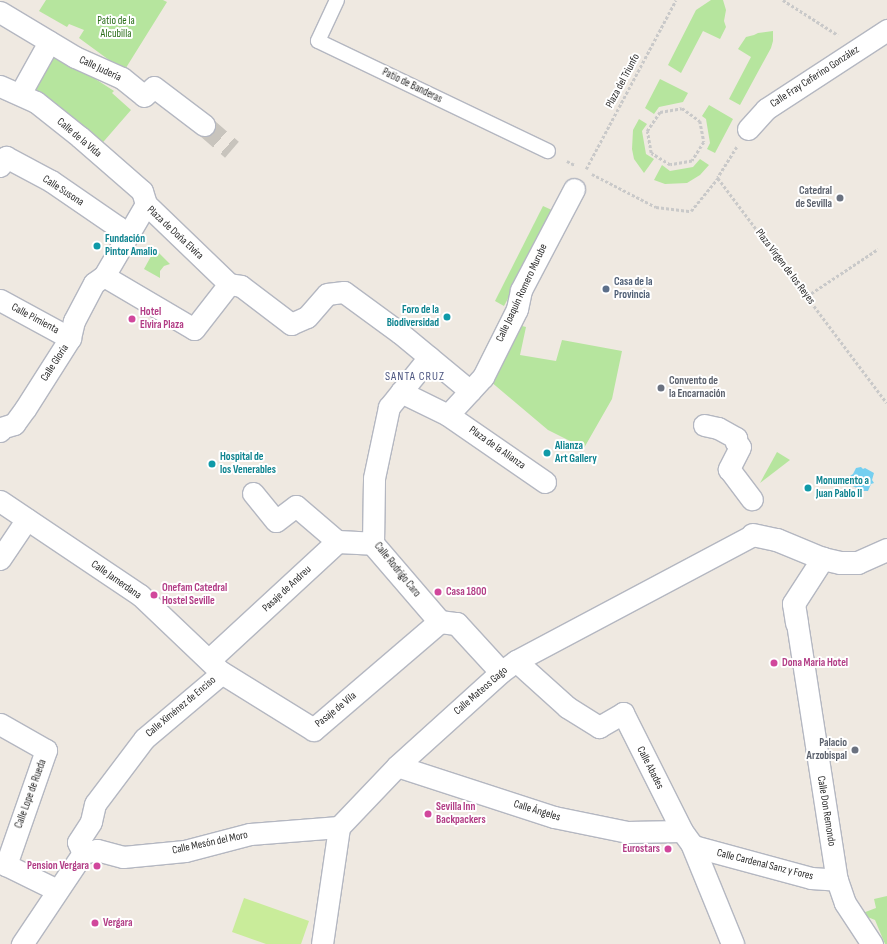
<!DOCTYPE html>
<html>
<head>
<meta charset="utf-8">
<style>
  body { margin:0 }
  #map { position:relative; width:887px; height:944px; overflow:hidden; background:#efe9e1; font-family:"Sofia Sans Condensed",sans-serif }
  div>[style] { position:absolute }
  .green>* { inset:0; background:#b6e59e }
  .pitch>* { inset:0; background:#c9ec9a }
  .water>* { inset:0; background:#75cff0 }
  .pedestrian-tunnel>* { height:21px; margin-top:-10.5px; transform-origin:0; background:repeating-linear-gradient(90deg,#c8c4bd 0 21px,transparent 0 31px) }
  .path>* { height:2.5px; margin-top:-1.25px; transform-origin:0; background:repeating-linear-gradient(90deg,#c9c9c9 0 3px,transparent 0 5px) }
  .roads { filter:drop-shadow(1px 0 #b4b7c1) drop-shadow(-1px 0 #b4b7c1) drop-shadow(0 1px #b4b7c1) drop-shadow(0 -1px #b4b7c1) }
  .service>* { height:14px; margin:-7px; padding:0 7px; transform-origin:7px; border-radius:7px; background:#fff }
  .pedestrian>* { height:21px; margin:-10.5px; padding:0 10.5px; transform-origin:10.5px; border-radius:10.5px; background:#fff }
  .minor>* { height:22px; margin:-11px; padding:0 11px; transform-origin:11px; border-radius:11px; background:#fff }
  .dots>* { width:11px; height:11px; translate:-50% -50%; box-sizing:border-box; border:2px solid #fff; border-radius:50% }
  span { translate:-50% -50%; white-space:nowrap; text-align:center; line-height:1.15; -webkit-text-stroke:4px #fff; paint-order:stroke }
  .park-label { font-size:11px; color:#2c6e1b }
  .street-label { font-size:11px; color:#2e2e2e }
  .worship-label { font-size:11px; color:#5b616d; font-weight:700 }
  .right { translate:-100% -50%; text-align:right }
  .left { translate:0 -50%; text-align:left }
  .culture-label { font-size:11px; color:#0d838f; font-weight:700 }
  .service-label { font-size:11px; color:#4e5e75; font-weight:700 }
  .hotel-label { font-size:11px; color:#b23c85; font-weight:700 }
  .neighbourhood-label { font-size:12px; color:#4d5680; letter-spacing:1px }
</style>
</head>
<body>
<div id="map">
  <div class="green">
    <div style="clip-path:polygon(46px 0,163px 0,167px 2px,124px 71px,79px 38px,84px 30px,69px 24px,67px 27px,39px 11px)"></div>
    <div style="clip-path:polygon(711px 0,723px 0,726px 10px,724px 21px,726px 27px,720px 39px,703px 31px,681px 73px,668px 65px,696px 10px)"></div>
    <div style="clip-path:polygon(773px 31px,773px 41px,771px 48px,740px 105px,729px 99px,751px 57px,738px 49px,746px 37px,754px 35px,758px 33px)"></div>
    <div style="clip-path:polygon(49px 49px,114px 91px,112px 93px,131px 110px,98px 148px,29px 88px)"></div>
    <div style="clip-path:polygon(660px 79px,688px 93px,683px 102px,659px 107px,654px 114px,645px 108px)"></div>
    <div style="clip-path:polygon(709px 105px,733px 119px,715px 153px,707px 149px,710px 143px,706px 119px,702px 116px)"></div>
    <div style="clip-path:polygon(639px 119px,647px 124px,642px 131px,646px 154px,654px 159px,644px 173px,634px 159px,632px 149px,633px 130px)"></div>
    <div style="clip-path:polygon(700px 159px,709px 165px,700px 175px,687px 183px,665px 184px,654px 180px,662px 165px,670px 171px,693px 167px)"></div>
    <div style="clip-path:polygon(543px 206px,554px 211px,504px 306px,495px 301px)"></div>
    <div style="clip-path:polygon(155px 249px,170px 264px,164px 266px,160px 271px,160px 278px,144px 269px)"></div>
    <div style="clip-path:polygon(522px 326px,526px 327px,520px 355px,556px 361px,562px 340px,622px 351px,612px 399px,584px 448px,548px 430px,490px 381px,498px 371px)"></div>
    <div style="clip-path:polygon(777px 452px,790px 460px,760px 483px)"></div>
    <div style="clip-path:polygon(887px 896px,887px 944px,885px 944px,875px 920px,860px 914px,876px 908px,874px 899px)"></div>
  </div>
  <div class="pitch">
    <div style="clip-path:polygon(244px 898px,309px 921px,301px 944px,266px 944px,232px 932px)"></div>
  </div>
  <div class="water">
    <div style="clip-path:polygon(861px 467px,863px 469px,865px 468px,874px 473px,872px 480px,874px 483px,871px 484px,868px 491px,859px 491px,857px 488px,850px 485px,852px 478px,850px 476px,853px 474px,856px 468px)"></div>
  </div>
  <div class="pedestrian-tunnel">
    <div style="left:204px;top:125px;width:37px;rotate:41deg"></div>
  </div>
  <div class="path">
    <div style="left:783px;top:0;width:65px;rotate:32.5deg"></div>
    <div style="left:682px;top:108px;width:22px;rotate:36deg"></div>
    <div style="left:700px;top:121px;width:21px;rotate:79deg"></div>
    <div style="left:704px;top:142px;width:22px;rotate:122deg"></div>
    <div style="left:692px;top:161px;width:22px;rotate:170deg"></div>
    <div style="left:670px;top:165px;width:22px;rotate:-148deg"></div>
    <div style="left:651px;top:153px;width:22px;rotate:-100deg"></div>
    <div style="left:647px;top:131px;width:23px;rotate:-56deg"></div>
    <div style="left:660px;top:112px;width:22px;rotate:-10deg"></div>
    <div style="left:737px;top:147px;width:36px;rotate:122deg"></div>
    <div style="left:718px;top:178px;width:281px;rotate:53.1deg"></div>
    <div style="left:567px;top:161px;width:9px;rotate:27deg"></div>
    <div style="left:586px;top:169px;width:191px;rotate:-62deg"></div>
    <div style="left:592px;top:174px;width:72px;rotate:27.3deg"></div>
    <div style="left:656px;top:207px;width:35px;rotate:7deg"></div>
    <div style="left:691px;top:211px;width:43px;rotate:-50.7deg"></div>
    <div style="left:807px;top:296px;width:85px;rotate:-33.5deg"></div>
  </div>
  <div class="roads">
    <div class="service">
      <div style="left:337px;top:0;width:45px;rotate:114.9deg"></div>
      <div style="left:318px;top:41px;width:255px;rotate:25.6deg"></div>
    </div>
    <div class="pedestrian">
      <div style="left:0;top:12px;width:87px;rotate:31deg"></div>
      <div style="left:75px;top:57px;width:51px;rotate:24.1deg"></div>
      <div style="left:122px;top:78px;width:28px;rotate:39deg"></div>
      <div style="left:144px;top:96px;width:13px;rotate:-42deg"></div>
      <div style="left:154px;top:87px;width:63px;rotate:37.2deg"></div>
      <div style="left:0;top:86px;width:39px;rotate:24deg"></div>
      <div style="left:36px;top:102px;width:56px;rotate:38.5deg"></div>
      <div style="left:80px;top:137px;width:82px;rotate:41.1deg"></div>
      <div style="left:142px;top:191px;width:14px;rotate:73deg"></div>
      <div style="left:20px;top:94px;width:60px;rotate:-60.9deg"></div>
      <div style="left:748px;top:129px;width:27px;rotate:-48deg"></div>
      <div style="left:766px;top:109px;width:145px;rotate:-33.1deg"></div>
      <div style="left:0;top:166px;width:11px;rotate:-56deg"></div>
      <div style="left:6px;top:157px;width:51px;rotate:28.1deg"></div>
      <div style="left:51px;top:181px;width:81px;rotate:34.5deg"></div>
      <div style="left:118px;top:227px;width:13px;rotate:45deg"></div>
      <div style="left:146px;top:204px;width:115px;rotate:43.9deg"></div>
      <div style="left:229px;top:284px;width:57px;rotate:127.9deg"></div>
      <div style="left:194px;top:329px;width:104px;rotate:-149.5deg"></div>
      <div style="left:104px;top:276px;width:83px;rotate:-59.7deg"></div>
      <div style="left:229px;top:284px;width:12px;rotate:9deg"></div>
      <div style="left:241px;top:286px;width:63px;rotate:37.2deg"></div>
      <div style="left:291px;top:324px;width:17px;rotate:-24deg"></div>
      <div style="left:307px;top:317px;width:30px;rotate:-49deg"></div>
      <div style="left:327px;top:294px;width:17px;rotate:-7deg"></div>
      <div style="left:344px;top:292px;width:69px;rotate:36.2deg"></div>
      <div style="left:400px;top:333px;width:91px;rotate:39.6deg"></div>
      <div style="left:0;top:300px;width:80px;rotate:28.5deg"></div>
      <div style="left:401px;top:392px;width:52px;rotate:26.1deg"></div>
      <div style="left:704px;top:425px;width:14px;rotate:12deg"></div>
      <div style="left:718px;top:428px;width:21px;rotate:29deg"></div>
      <div style="left:736px;top:438px;width:4px;rotate:90deg"></div>
      <div style="left:736px;top:442px;width:6px;rotate:51deg"></div>
      <div style="left:740px;top:447px;width:25px;rotate:117deg"></div>
      <div style="left:729px;top:469px;width:38px;rotate:53deg"></div>
      <div style="left:0;top:431px;width:3px;rotate:-72deg"></div>
      <div style="left:1px;top:428px;width:14px;rotate:-17deg"></div>
      <div style="left:14px;top:424px;width:19px;rotate:-54deg"></div>
      <div style="left:25px;top:409px;width:84px;rotate:-57.6deg"></div>
      <div style="left:70px;top:338px;width:17px;rotate:-77deg"></div>
      <div style="left:74px;top:321px;width:43px;rotate:-62.2deg"></div>
      <div style="left:94px;top:283px;width:12px;rotate:-35deg"></div>
      <div style="left:545px;top:482px;width:118px;rotate:-145.4deg"></div>
      <div style="left:448px;top:415px;width:52px;rotate:-47.4deg"></div>
      <div style="left:483px;top:377px;width:76px;rotate:-63.4deg"></div>
      <div style="left:517px;top:309px;width:19px;rotate:-78deg"></div>
      <div style="left:521px;top:290px;width:114px;rotate:-62.3deg"></div>
      <div style="left:253px;top:493px;width:36px;rotate:51deg"></div>
      <div style="left:276px;top:521px;width:25px;rotate:-37deg"></div>
      <div style="left:296px;top:506px;width:55px;rotate:40.6deg"></div>
      <div style="left:0;top:501px;width:169px;rotate:33.9deg"></div>
      <div style="left:140px;top:595px;width:113px;rotate:43.6deg"></div>
      <div style="left:222px;top:673px;width:102px;rotate:139.8deg"></div>
      <div style="left:144px;top:739px;width:81px;rotate:127deg"></div>
      <div style="left:95px;top:804px;width:18px;rotate:103deg"></div>
      <div style="left:91px;top:822px;width:24px;rotate:123deg"></div>
      <div style="left:78px;top:842px;width:12px;rotate:66deg"></div>
      <div style="left:83px;top:853px;width:110px;rotate:123.8deg"></div>
      <div style="left:373px;top:544px;width:66px;rotate:-89.1deg"></div>
      <div style="left:374px;top:478px;width:73px;rotate:-78.1deg"></div>
      <div style="left:389px;top:407px;width:64px;rotate:-51.3deg"></div>
      <div style="left:0;top:559px;width:48px;rotate:-56deg"></div>
      <div style="left:797px;top:623px;width:260px;rotate:81.2deg"></div>
      <div style="left:837px;top:880px;width:24px;rotate:71deg"></div>
      <div style="left:845px;top:903px;width:49px;rotate:56.6deg"></div>
      <div style="left:516px;top:661px;width:69px;rotate:42deg"></div>
      <div style="left:567px;top:707px;width:38px;rotate:32deg"></div>
      <div style="left:599px;top:727px;width:28px;rotate:-30deg"></div>
      <div style="left:623px;top:713px;width:132px;rotate:63.4deg"></div>
      <div style="left:682px;top:831px;width:19px;rotate:54deg"></div>
      <div style="left:693px;top:846px;width:122px;rotate:15.2deg"></div>
      <div style="left:811px;top:878px;width:26px;rotate:4deg"></div>
      <div style="left:0;top:724px;width:53px;rotate:29.5deg"></div>
      <div style="left:46px;top:750px;width:122px;rotate:109.2deg"></div>
      <div style="left:397px;top:766px;width:165px;rotate:18deg"></div>
      <div style="left:554px;top:817px;width:75px;rotate:11.6deg"></div>
      <div style="left:627px;top:832px;width:55px;rotate:-1deg"></div>
      <div style="left:83px;top:853px;width:14px;rotate:-12deg"></div>
      <div style="left:97px;top:850px;width:27px;rotate:15deg"></div>
      <div style="left:123px;top:857px;width:62px;rotate:-5.5deg"></div>
      <div style="left:185px;top:851px;width:67px;rotate:-14.7deg"></div>
      <div style="left:250px;top:834px;width:89px;rotate:-4.5deg"></div>
      <div style="left:0;top:862px;width:64px;rotate:26.2deg"></div>
      <div style="left:322px;top:944px;width:118px;rotate:-81.7deg"></div>
      <div style="left:339px;top:827px;width:84px;rotate:-46.4deg"></div>
      <div style="left:397px;top:766px;width:140px;rotate:-42.1deg"></div>
      <div style="left:501px;top:672px;width:19px;rotate:-36deg"></div>
      <div style="left:516px;top:661px;width:268px;rotate:-28deg"></div>
    </div>
    <div class="minor">
      <div style="left:753px;top:535px;width:25px;rotate:12deg"></div>
      <div style="left:777px;top:540px;width:50px;rotate:22.4deg"></div>
      <div style="left:823px;top:559px;width:18px;rotate:13deg"></div>
      <div style="left:841px;top:563px;width:17px"></div>
      <div style="left:858px;top:563px;width:32px;rotate:-24deg"></div>
      <div style="left:797px;top:623px;width:19px;rotate:-99deg"></div>
      <div style="left:794px;top:604px;width:54px;rotate:-57.2deg"></div>
      <div style="left:210px;top:660px;width:174px;rotate:-42.7deg"></div>
      <div style="left:338px;top:542px;width:35px;rotate:3deg"></div>
      <div style="left:373px;top:544px;width:103px;rotate:49.3deg"></div>
      <div style="left:440px;top:622px;width:17px;rotate:7deg"></div>
      <div style="left:457px;top:624px;width:65px;rotate:47.5deg"></div>
      <div style="left:222px;top:673px;width:108px;rotate:31.8deg"></div>
      <div style="left:314px;top:730px;width:166px;rotate:-40.6deg"></div>
      <div style="left:693px;top:846px;width:106px;rotate:67.8deg"></div>
    </div>
  </div>
  <div class="dots">
    <div style="left:840px;top:198px;background:#6b7280"></div>
    <div style="left:97px;top:246px;background:#0f9aa8"></div>
    <div style="left:606px;top:289px;background:#5c6f8a"></div>
    <div style="left:447px;top:317px;background:#0f9aa8"></div>
    <div style="left:132px;top:319px;background:#d1479c"></div>
    <div style="left:661px;top:388px;background:#6b7280"></div>
    <div style="left:547px;top:453px;background:#0f9aa8"></div>
    <div style="left:212px;top:464px;background:#0f9aa8"></div>
    <div style="left:808px;top:488px;background:#0f9aa8"></div>
    <div style="left:438px;top:592px;background:#d1479c"></div>
    <div style="left:154px;top:595px;background:#d1479c"></div>
    <div style="left:774px;top:663px;background:#d1479c"></div>
    <div style="left:855px;top:750px;background:#6b7280"></div>
    <div style="left:428px;top:814px;background:#d1479c"></div>
    <div style="left:668px;top:849px;background:#d1479c"></div>
    <div style="left:97px;top:866px;background:#d1479c"></div>
    <div style="left:95px;top:923px;background:#d1479c"></div>
  </div>
  <div class="park-label">
    <span style="left:116px;top:28px">Patio de la<br>Alcubilla</span>
  </div>
  <div class="street-label">
    <span style="left:100px;top:69px;rotate:25deg">Calle Judería</span>
    <span style="left:815px;top:77px;rotate:-33deg">Calle Fray Ceferino González</span>
    <span style="left:623px;top:81px;rotate:-62deg">Plaza del Triunfo</span>
    <span style="left:412px;top:86px;rotate:26deg">Patio de Banderas</span>
    <span style="left:79px;top:138px;rotate:40deg">Calle de la Vida</span>
    <span style="left:63px;top:191px;rotate:33deg">Calle Susona</span>
    <span style="left:175px;top:233px;rotate:43deg">Plaza de Doña Elvira</span>
    <span style="left:785px;top:267px;rotate:53deg">Plaza Virgen de los Reyes</span>
    <span style="left:522px;top:293px;rotate:-65deg">Calle Joaquín Romero Murube</span>
    <span style="left:35px;top:319px;rotate:28deg">Calle Pimienta</span>
    <span style="left:55px;top:363px;rotate:-57deg">Calle Gloria</span>
    <span style="left:497px;top:448px;rotate:35deg">Plaza de la Alianza</span>
    <span style="left:397px;top:570px;rotate:51deg">Calle Rodrigo Caro</span>
    <span style="left:116px;top:580px;rotate:35deg">Calle Jamerdana</span>
    <span style="left:287px;top:589px;rotate:-43deg">Pasaje de Andreu</span>
    <span style="left:481px;top:691px;rotate:-41deg">Calle Mateos Gago</span>
    <span style="left:181px;top:707px;rotate:-40deg">Calle Ximénez de Enciso</span>
    <span style="left:336px;top:710px;rotate:-39deg">Pasaje de Vila</span>
    <span style="left:650px;top:768px;rotate:63deg">Calle Abades</span>
    <span style="left:31px;top:794px;rotate:-70deg">Calle Lope de Rueda</span>
    <span style="left:537px;top:811px;rotate:17deg">Calle Ángeles</span>
    <span style="left:826px;top:811px;rotate:81deg">Calle Don Remondo</span>
    <span style="left:210px;top:843px;rotate:-12deg">Calle Mesón del Moro</span>
    <span style="left:765px;top:865px;rotate:14deg">Calle Cardenal Sanz y Fores</span>
  </div>
  <div class="worship-label">
    <span class="right" style="left:832px;top:198px">Catedral<br>de Sevilla</span>
    <span class="left" style="left:669px;top:388px">Convento de<br>la Encarnación</span>
    <span class="right" style="left:847px;top:750px">Palacio<br>Arzobispal</span>
  </div>
  <div class="culture-label">
    <span class="left" style="left:105px;top:246px">Fundación<br>Pintor Amalio</span>
    <span class="right" style="left:439px;top:317px">Foro de la<br>Biodiversidad</span>
    <span class="left" style="left:555px;top:453px">Alianza<br>Art Gallery</span>
    <span class="left" style="left:220px;top:464px">Hospital de<br>los Venerables</span>
    <span class="left" style="left:816px;top:488px">Monumento a<br>Juan Pablo II</span>
  </div>
  <div class="service-label">
    <span class="left" style="left:614px;top:289px">Casa de la<br>Provincia</span>
  </div>
  <div class="hotel-label">
    <span class="left" style="left:140px;top:319px">Hotel<br>Elvira Plaza</span>
    <span class="left" style="left:162px;top:595px">Onefam Catedral<br>Hostel Seville</span>
    <span class="left" style="left:446px;top:592px">Casa 1800</span>
    <span class="left" style="left:782px;top:663px">Dona Maria Hotel</span>
    <span class="left" style="left:436px;top:814px">Sevilla Inn<br>Backpackers</span>
    <span class="right" style="left:660px;top:849px">Eurostars</span>
    <span class="right" style="left:89px;top:866px">Pension Vergara</span>
    <span class="left" style="left:103px;top:923px">Vergara</span>
  </div>
  <div class="neighbourhood-label">
    <span style="left:415px;top:377px">SANTA CRUZ</span>
  </div>
</div>
</body>
</html>
